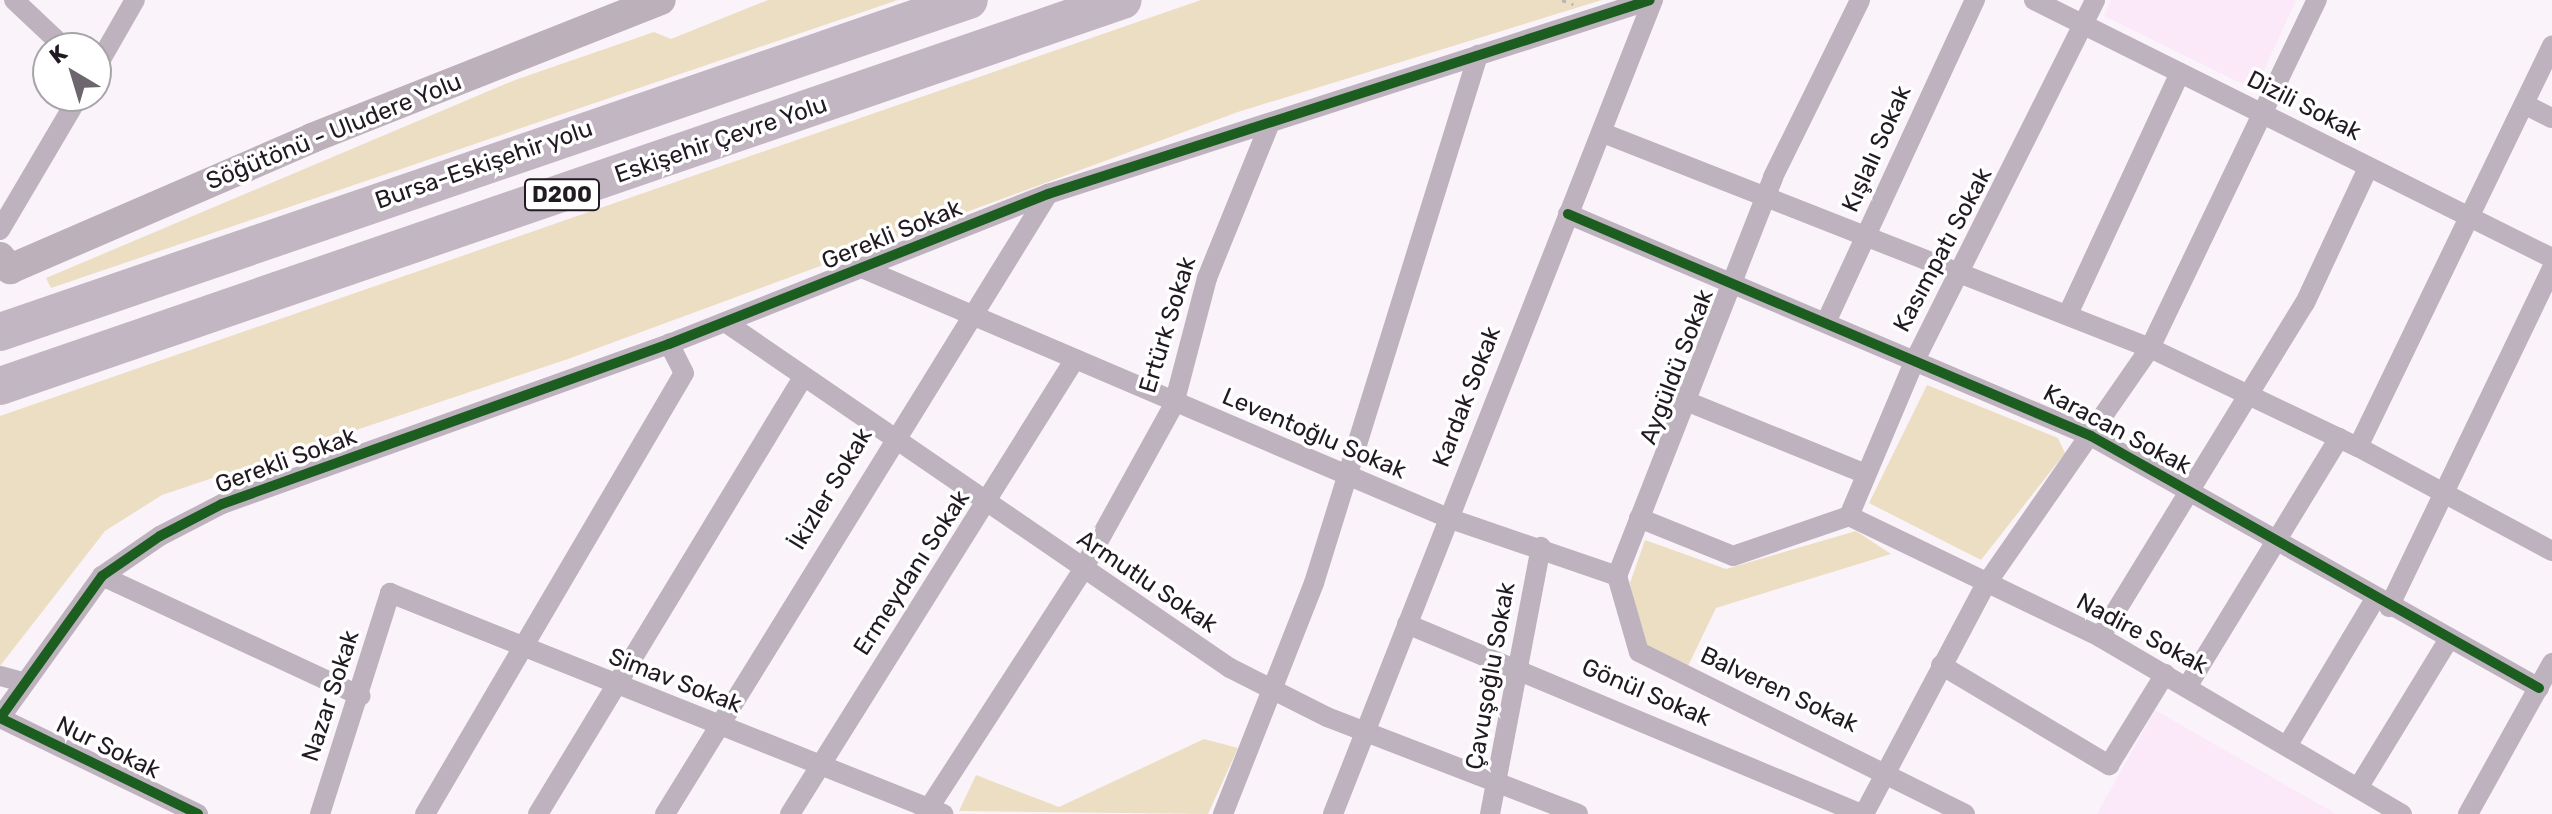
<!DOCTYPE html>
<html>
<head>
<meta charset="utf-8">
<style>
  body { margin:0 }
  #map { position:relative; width:2552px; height:814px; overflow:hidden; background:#faf4fa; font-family:Rubik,sans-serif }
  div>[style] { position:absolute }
  .built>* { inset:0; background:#fbe8f9 }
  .green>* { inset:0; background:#ecdec2 }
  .path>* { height:3px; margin-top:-1.5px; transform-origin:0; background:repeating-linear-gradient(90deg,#bbb2ba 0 4px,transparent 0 10px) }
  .street>* { height:20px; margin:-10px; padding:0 10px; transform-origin:10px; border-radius:10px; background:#bdb2bd }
  .secondary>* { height:30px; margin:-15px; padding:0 15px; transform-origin:15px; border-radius:15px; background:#bcb0bb }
  .highway>* { height:38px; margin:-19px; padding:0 19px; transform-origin:19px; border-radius:19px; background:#c3b6c3 }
  .cycleway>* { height:10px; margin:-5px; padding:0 5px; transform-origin:5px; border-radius:5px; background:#1b5e20 }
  span { translate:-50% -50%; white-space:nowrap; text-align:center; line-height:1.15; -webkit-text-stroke:7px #fff; paint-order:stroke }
  .shield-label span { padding:2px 6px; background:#fff; border:2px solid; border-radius:6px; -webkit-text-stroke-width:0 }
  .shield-label { font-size:22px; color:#221a22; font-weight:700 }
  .street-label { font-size:24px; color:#221a22 }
  .north { position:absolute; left:32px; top:32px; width:80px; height:80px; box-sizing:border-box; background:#fff; border:2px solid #a7a3a7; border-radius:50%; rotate:322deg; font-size:22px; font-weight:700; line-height:32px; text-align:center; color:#221a22 }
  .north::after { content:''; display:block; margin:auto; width:28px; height:36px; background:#6e666e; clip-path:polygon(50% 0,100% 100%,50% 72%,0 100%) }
</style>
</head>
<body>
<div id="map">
  <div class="built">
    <div style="clip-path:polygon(2111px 0,2296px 0,2255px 90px,2104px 16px)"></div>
    <div style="clip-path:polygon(2155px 710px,2336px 814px,2097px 814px)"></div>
  </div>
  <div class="green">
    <div style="clip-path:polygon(768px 0,898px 0,51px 288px,46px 278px,515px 80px,654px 32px,671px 39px)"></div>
    <div style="clip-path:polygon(1201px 0,1602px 0,1238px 112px,568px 359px,162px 495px,105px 531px,0 666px,0 416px)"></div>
    <div style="clip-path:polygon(1927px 385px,2058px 438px,2065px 453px,1981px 560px,1869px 503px)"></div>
    <div style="clip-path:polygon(1856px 531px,1891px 554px,1716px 608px,1687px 668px,1643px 646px,1630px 583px,1645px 540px,1726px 569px)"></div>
    <div style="clip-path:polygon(1204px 739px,1238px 748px,1208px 814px,959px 811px,976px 775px,1059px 807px)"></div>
  </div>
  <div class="path">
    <div style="left:1562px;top:0;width:12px;rotate:20deg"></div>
  </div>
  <div class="street">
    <div style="left:14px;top:0;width:70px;rotate:43.3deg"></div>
    <div style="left:2034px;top:0;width:579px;rotate:26.48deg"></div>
    <div style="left:96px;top:68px;width:78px;rotate:-60.2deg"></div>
    <div style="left:2524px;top:104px;width:31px;rotate:27deg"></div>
    <div style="left:1603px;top:133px;width:588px;rotate:21.46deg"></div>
    <div style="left:2150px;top:348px;width:230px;rotate:25.5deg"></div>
    <div style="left:2358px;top:447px;width:220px;rotate:28.2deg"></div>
    <div style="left:1568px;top:214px;width:568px;rotate:23deg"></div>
    <div style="left:2091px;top:436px;width:514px;rotate:29.36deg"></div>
    <div style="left:0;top:230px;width:156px;rotate:-59.5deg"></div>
    <div style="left:862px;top:268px;width:637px;rotate:23.1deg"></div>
    <div style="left:1448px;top:518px;width:179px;rotate:18.9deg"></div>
    <div style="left:2068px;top:314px;width:266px;rotate:-65.1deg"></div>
    <div style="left:1827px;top:320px;width:353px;rotate:-65.2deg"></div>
    <div style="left:725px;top:322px;width:612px;rotate:34.42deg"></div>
    <div style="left:1230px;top:668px;width:109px;rotate:26.8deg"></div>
    <div style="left:1327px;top:717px;width:269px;rotate:21.1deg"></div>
    <div style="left:1686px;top:401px;width:194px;rotate:22.1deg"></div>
    <div style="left:2358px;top:447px;width:446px;rotate:-64.2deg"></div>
    <div style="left:1849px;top:516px;width:279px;rotate:25.7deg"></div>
    <div style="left:2100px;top:637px;width:350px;rotate:30.4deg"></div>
    <div style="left:1639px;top:518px;width:101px;rotate:22deg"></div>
    <div style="left:1733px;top:556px;width:123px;rotate:-19deg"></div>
    <div style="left:1849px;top:516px;width:169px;rotate:-67.1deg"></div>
    <div style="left:1915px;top:360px;width:402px;rotate:-63.4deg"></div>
    <div style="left:102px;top:576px;width:285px;rotate:24.9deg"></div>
    <div style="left:1617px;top:576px;width:428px;rotate:-68.6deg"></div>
    <div style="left:1773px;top:177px;width:197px;rotate:-63.8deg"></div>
    <div style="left:1617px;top:576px;width:79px;rotate:73.9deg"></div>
    <div style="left:1639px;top:652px;width:364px;rotate:26.4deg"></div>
    <div style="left:2389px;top:607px;width:376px;rotate:-64.3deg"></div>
    <div style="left:1407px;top:624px;width:493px;rotate:22.7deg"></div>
    <div style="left:2100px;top:637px;width:392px;rotate:-58.5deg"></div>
    <div style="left:2305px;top:303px;width:149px;rotate:-65deg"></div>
    <div style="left:1941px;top:665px;width:196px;rotate:30.8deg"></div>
    <div style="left:2109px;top:765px;width:107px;rotate:-58.4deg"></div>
    <div style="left:0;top:676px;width:24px;rotate:15deg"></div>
    <div style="left:2187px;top:687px;width:292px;rotate:-58.6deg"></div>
    <div style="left:2287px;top:746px;width:171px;rotate:-59.1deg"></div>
    <div style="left:2358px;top:788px;width:175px;rotate:-58.6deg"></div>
    <div style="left:198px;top:814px;width:220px;rotate:-154.1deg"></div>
    <div style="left:0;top:718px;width:175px;rotate:-54.3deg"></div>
    <div style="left:102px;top:576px;width:70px;rotate:-34.6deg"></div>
    <div style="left:160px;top:536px;width:70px;rotate:-27.3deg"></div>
    <div style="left:222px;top:504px;width:475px;rotate:-19.7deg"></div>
    <div style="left:669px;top:344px;width:408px;rotate:-21.6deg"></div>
    <div style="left:1048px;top:194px;width:632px;rotate:-17.86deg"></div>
    <div style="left:320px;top:814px;width:232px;rotate:-72.4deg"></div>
    <div style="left:390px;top:593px;width:596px;rotate:21.78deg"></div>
    <div style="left:425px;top:814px;width:511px;rotate:-59.57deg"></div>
    <div style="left:684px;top:373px;width:33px;rotate:-117deg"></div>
    <div style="left:538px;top:814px;width:509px;rotate:-58.75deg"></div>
    <div style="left:665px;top:814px;width:729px;rotate:-58.29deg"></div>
    <div style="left:790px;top:814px;width:537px;rotate:-57.94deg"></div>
    <div style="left:925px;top:814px;width:289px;rotate:-57.1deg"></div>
    <div style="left:1082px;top:571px;width:191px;rotate:-61.1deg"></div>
    <div style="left:1174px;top:404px;width:130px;rotate:-75.3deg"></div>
    <div style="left:1207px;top:278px;width:162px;rotate:-67.9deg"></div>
    <div style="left:1223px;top:814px;width:248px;rotate:-68.5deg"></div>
    <div style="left:1314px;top:583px;width:553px;rotate:-72.74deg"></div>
    <div style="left:1333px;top:814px;width:875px;rotate:-68.54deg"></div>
    <div style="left:1490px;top:814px;width:272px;rotate:-79.2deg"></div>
    <div style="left:1864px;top:814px;width:257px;rotate:-62.1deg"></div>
    <div style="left:1984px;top:587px;width:291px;rotate:-55.2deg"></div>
    <div style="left:2150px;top:348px;width:386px;rotate:-64.4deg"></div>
    <div style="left:2468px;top:814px;width:173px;rotate:-60.9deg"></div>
  </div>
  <div class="secondary">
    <div style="left:0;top:257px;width:16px;rotate:50deg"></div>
    <div style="left:10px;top:269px;width:329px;rotate:-23.4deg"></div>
    <div style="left:312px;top:138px;width:375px;rotate:-21.6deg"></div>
  </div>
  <div class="highway">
    <div style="left:0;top:332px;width:1024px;rotate:-18.91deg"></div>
    <div style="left:0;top:386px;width:1187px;rotate:-18.97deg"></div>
  </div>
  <div class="cycleway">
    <div style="left:1568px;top:214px;width:568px;rotate:23deg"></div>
    <div style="left:2091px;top:436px;width:514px;rotate:29.36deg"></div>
    <div style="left:198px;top:814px;width:220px;rotate:-154.1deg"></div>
    <div style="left:0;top:718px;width:175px;rotate:-54.3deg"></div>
    <div style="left:102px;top:576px;width:70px;rotate:-34.6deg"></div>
    <div style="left:160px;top:536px;width:70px;rotate:-27.3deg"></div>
    <div style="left:222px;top:504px;width:475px;rotate:-19.7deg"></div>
    <div style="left:669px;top:344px;width:408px;rotate:-21.6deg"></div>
    <div style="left:1048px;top:194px;width:632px;rotate:-17.86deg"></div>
  </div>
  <div class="shield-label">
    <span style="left:562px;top:195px">D200</span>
  </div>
  <div class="street-label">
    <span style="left:2304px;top:106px;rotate:27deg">Dizili Sokak</span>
    <span style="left:334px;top:132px;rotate:-22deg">Söğütönü - Uludere Yolu</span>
    <span style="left:721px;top:140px;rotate:-19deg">Eskişehir Çevre Yolu</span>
    <span style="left:1877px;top:149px;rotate:-66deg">Kışlalı Sokak</span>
    <span style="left:484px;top:165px;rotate:-19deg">Bursa-Eskişehir yolu</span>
    <span style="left:892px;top:235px;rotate:-22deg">Gerekli Sokak</span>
    <span style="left:1943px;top:250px;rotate:-62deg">Kasımpatı Sokak</span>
    <span style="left:1168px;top:325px;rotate:-73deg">Ertürk Sokak</span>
    <span style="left:1677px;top:367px;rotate:-69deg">Aygüldü Sokak</span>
    <span style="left:1467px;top:397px;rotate:-69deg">Kardak Sokak</span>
    <span style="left:2117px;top:430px;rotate:28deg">Karacan Sokak</span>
    <span style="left:1314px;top:434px;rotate:23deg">Leventoğlu Sokak</span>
    <span style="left:286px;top:461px;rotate:-20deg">Gerekli Sokak</span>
    <span style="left:831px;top:489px;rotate:-59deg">İkizler Sokak</span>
    <span style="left:912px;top:573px;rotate:-57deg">Ermeydanı Sokak</span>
    <span style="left:1147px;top:582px;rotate:34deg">Armutlu Sokak</span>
    <span style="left:2142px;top:634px;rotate:28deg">Nadire Sokak</span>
    <span style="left:1491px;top:676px;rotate:-80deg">Çavuşoğlu Sokak</span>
    <span style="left:675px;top:681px;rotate:21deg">Simav Sokak</span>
    <span style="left:1779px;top:690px;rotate:25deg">Balveren Sokak</span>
    <span style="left:1646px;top:693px;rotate:23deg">Gönül Sokak</span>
    <span style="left:331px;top:696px;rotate:-72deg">Nazar Sokak</span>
    <span style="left:108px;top:748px;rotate:26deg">Nur Sokak</span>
  </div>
  <div class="north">K</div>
</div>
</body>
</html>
